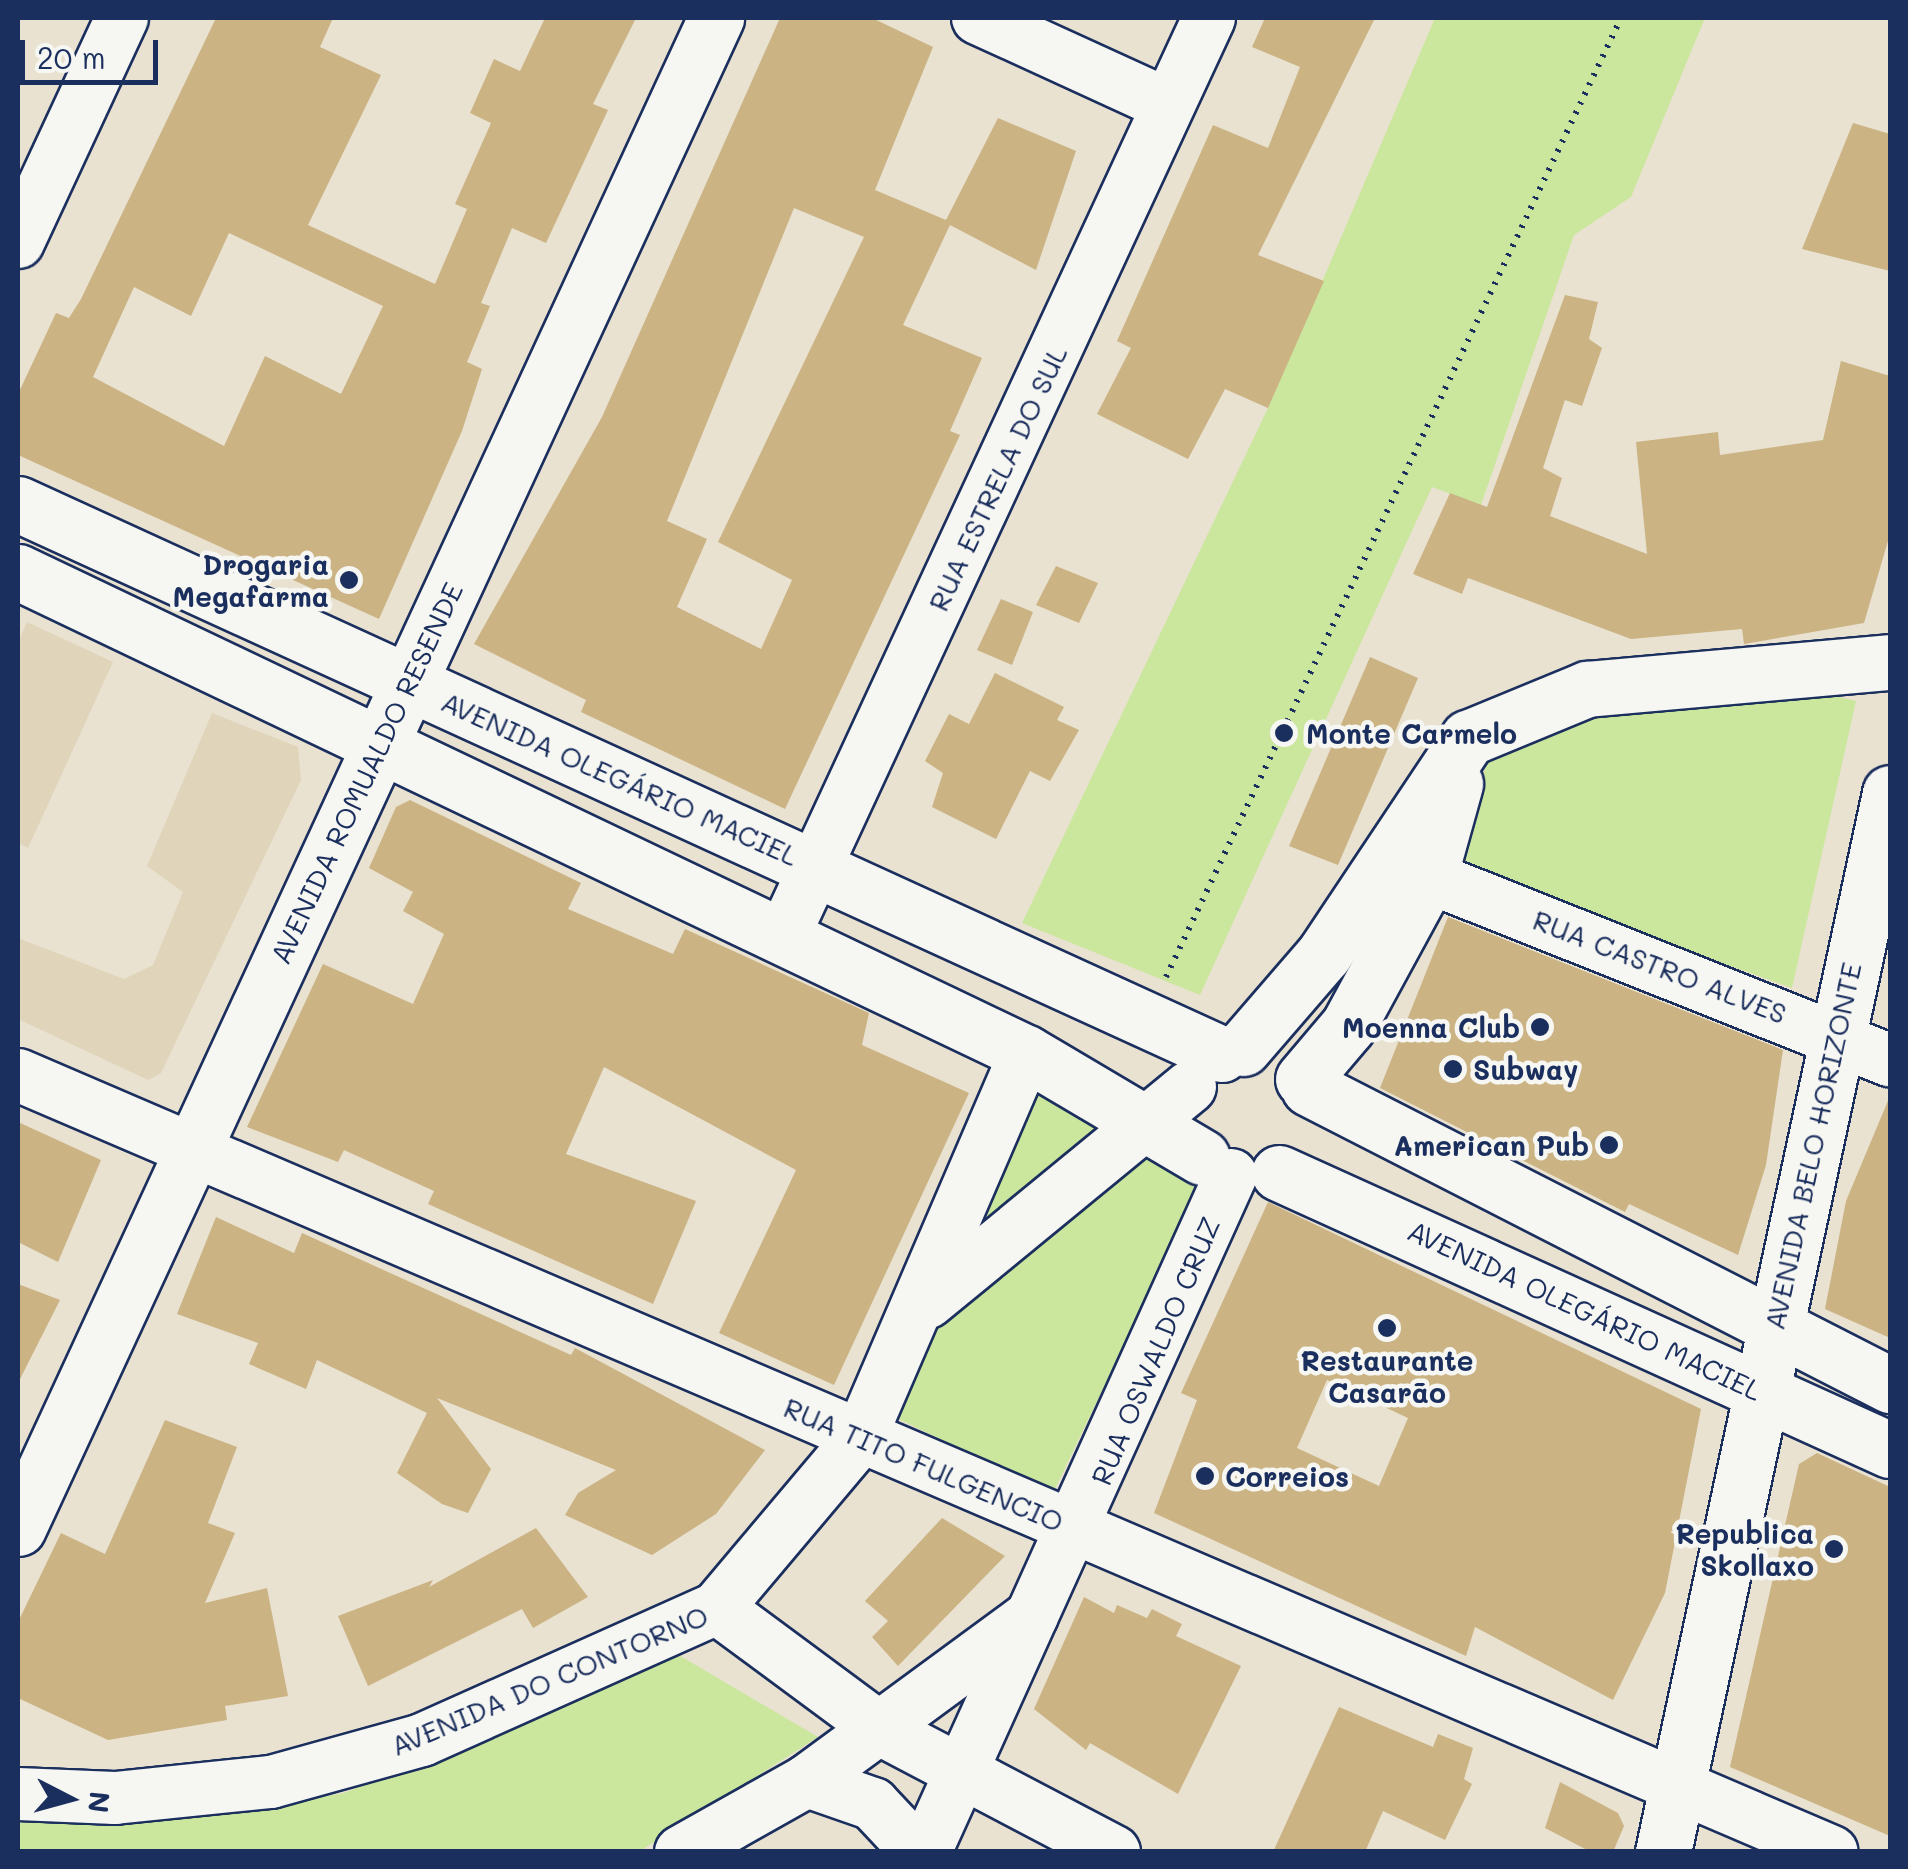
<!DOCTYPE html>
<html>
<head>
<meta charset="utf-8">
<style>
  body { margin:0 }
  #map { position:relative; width:1908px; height:1869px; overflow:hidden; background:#e9e2d1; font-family:Mali,sans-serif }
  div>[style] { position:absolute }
  .built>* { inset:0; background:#e0d4ba }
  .green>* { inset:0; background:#cbe69d }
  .building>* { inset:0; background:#cbb383 }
  .path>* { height:6px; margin-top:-3px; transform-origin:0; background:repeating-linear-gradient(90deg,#1b2f5e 0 2.5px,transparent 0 10.5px) }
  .roads { filter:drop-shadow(2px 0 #1b2f5e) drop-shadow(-2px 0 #1b2f5e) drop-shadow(0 2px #1b2f5e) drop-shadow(0 -2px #1b2f5e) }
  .street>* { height:52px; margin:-26px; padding:0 26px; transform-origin:26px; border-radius:26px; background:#f6f6f2 }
  .secondary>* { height:55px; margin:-27.5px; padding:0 27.5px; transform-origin:27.5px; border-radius:27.5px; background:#f6f6f2 }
  .dots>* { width:28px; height:28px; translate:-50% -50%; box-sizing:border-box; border:5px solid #f6f6f2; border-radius:50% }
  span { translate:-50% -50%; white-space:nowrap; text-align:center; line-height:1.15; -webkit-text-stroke:9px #f6f6f2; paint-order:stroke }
  .street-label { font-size:28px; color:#1b2f5e }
  .poi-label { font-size:28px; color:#1b2f5e; font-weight:700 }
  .right { translate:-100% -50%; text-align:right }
  .left { translate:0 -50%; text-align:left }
  .frame { position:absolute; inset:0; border:20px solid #1b2f5e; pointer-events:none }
  .north { position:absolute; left:20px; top:1749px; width:100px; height:100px; -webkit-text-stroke:8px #f6f6f2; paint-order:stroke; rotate:96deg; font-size:28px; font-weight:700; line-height:40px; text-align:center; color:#1b2f5e }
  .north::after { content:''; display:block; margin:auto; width:35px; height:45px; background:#1b2f5e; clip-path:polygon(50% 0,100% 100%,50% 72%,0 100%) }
  .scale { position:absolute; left:20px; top:40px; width:138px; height:45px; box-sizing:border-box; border:5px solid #1b2f5e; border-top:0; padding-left:12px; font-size:30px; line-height:35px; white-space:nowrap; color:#1b2f5e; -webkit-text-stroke:8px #f6f6f2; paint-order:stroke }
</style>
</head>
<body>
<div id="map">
  <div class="built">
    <div style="clip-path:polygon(27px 622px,113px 662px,28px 848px,18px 843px,18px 643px)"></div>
    <div style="clip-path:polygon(212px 713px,298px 747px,301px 780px,161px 1073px,148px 1080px,18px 1019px,18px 938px,124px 979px,153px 965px,183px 892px,147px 866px)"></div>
  </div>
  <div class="green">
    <div style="clip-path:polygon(1435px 18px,1705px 18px,1631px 197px,1574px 235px,1481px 505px,1432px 487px,1200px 995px,1022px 923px,1268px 408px)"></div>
    <div style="clip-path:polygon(1818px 692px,1856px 701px,1792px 988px,1454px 867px,1490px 754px,1579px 718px)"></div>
    <div style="clip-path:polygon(1031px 1092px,1109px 1127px,964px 1249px)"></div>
    <div style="clip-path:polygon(1140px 1145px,1204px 1178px,1053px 1493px,888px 1414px,934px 1324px)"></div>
    <div style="clip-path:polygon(665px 1647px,818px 1737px,640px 1851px,18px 1852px,18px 1821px,246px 1810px,344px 1793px,482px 1739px)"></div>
  </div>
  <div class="building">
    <div style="clip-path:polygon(evenodd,216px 18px,333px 18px,320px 47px,381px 75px,308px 225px,435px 284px,467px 209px,455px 204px,491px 123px,470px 113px,494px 59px,520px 71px,545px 18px,636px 18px,593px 104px,608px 110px,546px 243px,512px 228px,481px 303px,490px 306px,467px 362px,482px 369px,462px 431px,379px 619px,18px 455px,18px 394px,56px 313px,69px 318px,81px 299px,216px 18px,229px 233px,383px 306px,341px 394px,265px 356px,224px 446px,93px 377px,134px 287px,191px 316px,229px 233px)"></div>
    <div style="clip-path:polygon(evenodd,780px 18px,872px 18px,933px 47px,875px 190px,946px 220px,998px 118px,1076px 151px,1036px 270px,950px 225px,903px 325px,982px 358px,950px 431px,960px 435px,785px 809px,581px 712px,586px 700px,474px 644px,602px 417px,780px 18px,794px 208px,864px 237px,718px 542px,792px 580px,761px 649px,677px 607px,707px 539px,667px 521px,794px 208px)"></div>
    <div style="clip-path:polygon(1265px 18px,1375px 18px,1258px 255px,1324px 281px,1268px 408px,1225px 389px,1188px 459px,1097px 414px,1131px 348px,1117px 341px,1213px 125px,1268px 148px,1300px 67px,1252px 47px)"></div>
    <div style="clip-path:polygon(1853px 123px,1890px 134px,1890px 271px,1802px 249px)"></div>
    <div style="clip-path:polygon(1565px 295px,1598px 302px,1589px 339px,1602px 348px,1582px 406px,1565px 400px,1543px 468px,1562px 478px,1550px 516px,1647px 554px,1636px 442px,1718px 432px,1720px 455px,1823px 440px,1841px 361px,1890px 376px,1890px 534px,1864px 623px,1744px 644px,1742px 629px,1631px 639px,1468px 578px,1462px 594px,1413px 574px,1450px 493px,1487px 507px)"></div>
    <div style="clip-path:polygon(1056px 566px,1098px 583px,1079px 623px,1036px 605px)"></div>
    <div style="clip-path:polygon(1001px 599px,1033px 612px,1012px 665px,977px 650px)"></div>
    <div style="clip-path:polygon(1370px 657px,1418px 678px,1338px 865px,1289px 846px)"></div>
    <div style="clip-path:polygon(995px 673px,1064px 707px,1057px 720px,1079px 730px,1050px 781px,1030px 771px,996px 839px,932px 807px,943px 773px,925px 761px,949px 714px,969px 724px)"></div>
    <div style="clip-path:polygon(410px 800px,581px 883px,568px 909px,673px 954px,685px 929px,869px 1013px,862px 1045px,969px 1093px,834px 1385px,719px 1333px,796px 1170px,604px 1067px,566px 1154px,696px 1201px,653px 1304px,428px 1204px,434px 1191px,344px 1150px,338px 1162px,247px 1127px,323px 964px,413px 1004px,444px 934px,403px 911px,413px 892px,369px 868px,396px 807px)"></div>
    <div style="clip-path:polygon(1448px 917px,1783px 1050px,1766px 1165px,1738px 1255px,1629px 1204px,1625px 1212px,1380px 1088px)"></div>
    <div style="clip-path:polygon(1890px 1096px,1890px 1338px,1825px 1309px,1846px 1201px)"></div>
    <div style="clip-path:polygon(18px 1122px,101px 1160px,58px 1262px,18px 1242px)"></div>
    <div style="clip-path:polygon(evenodd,1268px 1202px,1701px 1409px,1665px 1593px,1613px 1700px,1475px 1627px,1466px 1656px,1154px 1513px,1197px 1400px,1181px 1393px,1268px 1202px,1327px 1380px,1408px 1418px,1379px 1486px,1297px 1448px,1327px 1380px)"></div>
    <div style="clip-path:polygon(216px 1217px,294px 1253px,302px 1233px,571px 1355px,575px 1348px,765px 1450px,716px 1514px,652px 1555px,565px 1515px,578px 1493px,616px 1470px,437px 1398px,491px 1469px,468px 1513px,442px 1504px,397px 1473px,427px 1413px,317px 1360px,306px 1389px,249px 1364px,258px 1343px,177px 1314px)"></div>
    <div style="clip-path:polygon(18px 1284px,60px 1300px,18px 1383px)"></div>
    <div style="clip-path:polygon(165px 1420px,237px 1447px,208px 1523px,235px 1533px,205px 1603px,267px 1588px,288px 1696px,225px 1706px,227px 1720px,108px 1740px,18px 1698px,18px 1622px,61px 1533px,105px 1554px)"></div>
    <div style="clip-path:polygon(1817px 1453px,1890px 1487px,1890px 1836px,1730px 1767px,1799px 1464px)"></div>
    <div style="clip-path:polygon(942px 1518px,1005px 1556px,898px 1666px,872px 1637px,888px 1621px,865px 1601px)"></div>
    <div style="clip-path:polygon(536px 1528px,588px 1597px,533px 1628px,522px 1609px,368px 1686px,338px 1616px,433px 1580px,429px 1587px)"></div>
    <div style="clip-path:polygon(1084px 1597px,1114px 1613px,1117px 1605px,1147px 1618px,1152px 1609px,1182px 1624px,1176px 1636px,1241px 1666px,1178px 1794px,1090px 1743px,1086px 1750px,1034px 1709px)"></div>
    <div style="clip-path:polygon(1339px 1707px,1433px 1747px,1438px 1734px,1473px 1748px,1464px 1779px,1472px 1784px,1445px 1840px,1383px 1811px,1365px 1852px,1273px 1852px)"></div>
    <div style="clip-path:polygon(1560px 1782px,1618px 1813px,1624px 1826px,1613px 1852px,1591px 1852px,1545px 1828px)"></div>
  </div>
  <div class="path">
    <div style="left:1166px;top:977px;width:1061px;rotate:-64.62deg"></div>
  </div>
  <div class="roads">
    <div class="street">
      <div style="left:978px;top:18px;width:209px;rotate:24.6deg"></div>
      <div style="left:18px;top:242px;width:247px;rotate:-65.1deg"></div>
      <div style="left:1429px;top:877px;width:496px;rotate:21.7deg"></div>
      <div style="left:783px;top:937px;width:1013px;rotate:-65.13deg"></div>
      <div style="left:18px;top:1075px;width:1973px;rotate:23.19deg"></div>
      <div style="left:928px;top:1302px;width:339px;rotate:-39.4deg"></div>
      <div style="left:717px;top:1608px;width:205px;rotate:36.5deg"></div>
      <div style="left:882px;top:1730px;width:262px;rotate:27.7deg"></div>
      <div style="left:807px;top:1781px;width:70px;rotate:19.2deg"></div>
      <div style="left:873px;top:1804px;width:66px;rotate:46.8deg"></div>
      <div style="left:18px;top:1794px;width:97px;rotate:2.4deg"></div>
      <div style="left:115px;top:1798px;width:157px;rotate:-5.9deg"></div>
      <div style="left:271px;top:1782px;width:157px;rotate:-15.5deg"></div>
      <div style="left:422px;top:1740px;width:323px;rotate:-24.1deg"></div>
      <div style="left:717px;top:1608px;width:222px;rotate:-49.9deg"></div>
      <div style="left:860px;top:1438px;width:419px;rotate:-66.7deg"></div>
      <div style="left:681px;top:1852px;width:145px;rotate:-29.4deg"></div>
      <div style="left:807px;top:1781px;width:279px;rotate:-36.3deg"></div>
      <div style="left:925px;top:1852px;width:743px;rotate:-65.68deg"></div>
    </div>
    <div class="secondary">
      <div style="left:18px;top:504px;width:1323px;rotate:24.57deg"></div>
      <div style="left:18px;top:572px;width:1117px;rotate:25.51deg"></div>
      <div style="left:1026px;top:1053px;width:204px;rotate:30.6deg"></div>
      <div style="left:1243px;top:1048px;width:124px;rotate:-49.2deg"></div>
      <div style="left:1324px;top:954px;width:260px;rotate:-56.3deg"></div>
      <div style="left:1468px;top:738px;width:129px;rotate:-22.4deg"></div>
      <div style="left:1587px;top:689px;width:304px;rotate:-5.1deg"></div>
      <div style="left:1303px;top:1079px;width:70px;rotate:-49.7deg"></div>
      <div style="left:1348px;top:1026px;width:170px;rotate:-61.5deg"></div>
      <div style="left:1429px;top:877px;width:97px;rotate:-74.4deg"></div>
      <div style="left:1309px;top:1088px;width:653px;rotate:27.08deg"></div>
      <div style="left:1279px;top:1173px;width:671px;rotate:24.39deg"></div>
      <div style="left:18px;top:1528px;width:1664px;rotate:-65.19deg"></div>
      <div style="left:1663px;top:1852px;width:1083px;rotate:-77.9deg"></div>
    </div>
  </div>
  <div class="dots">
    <div style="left:349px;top:580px;background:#1b2f5e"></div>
    <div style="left:1284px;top:733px;background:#1b2f5e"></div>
    <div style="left:1540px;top:1027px;background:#1b2f5e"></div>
    <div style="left:1453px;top:1069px;background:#1b2f5e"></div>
    <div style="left:1609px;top:1145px;background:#1b2f5e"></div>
    <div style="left:1387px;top:1328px;background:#1b2f5e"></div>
    <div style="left:1205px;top:1476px;background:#1b2f5e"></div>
    <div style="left:1834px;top:1549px;background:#1b2f5e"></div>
  </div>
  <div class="street-label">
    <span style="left:997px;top:478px;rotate:-65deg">RUA ESTRELA DO SUL</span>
    <span style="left:366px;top:773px;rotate:-65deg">AVENIDA ROMUALDO RESENDE</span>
    <span style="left:620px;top:778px;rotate:24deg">AVENIDA OLEGÁRIO MACIEL</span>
    <span style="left:1660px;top:966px;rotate:21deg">RUA CASTRO ALVES</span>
    <span style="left:1812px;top:1146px;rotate:-78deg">AVENIDA BELO HORIZONTE</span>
    <span style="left:1585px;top:1310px;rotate:25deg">AVENIDA OLEGÁRIO MACIEL</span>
    <span style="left:1155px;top:1351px;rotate:-67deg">RUA OSWALDO CRUZ</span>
    <span style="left:924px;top:1464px;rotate:23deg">RUA TITO FULGENCIO</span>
    <span style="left:549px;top:1680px;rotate:-23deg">AVENIDA DO CONTORNO</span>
  </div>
  <div class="poi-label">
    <span class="right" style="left:329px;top:580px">Drogaria<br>Megafarma</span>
    <span class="left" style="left:1306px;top:733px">Monte Carmelo</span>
    <span class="right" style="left:1520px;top:1027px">Moenna Club</span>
    <span class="left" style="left:1473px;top:1069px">Subway</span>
    <span class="right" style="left:1589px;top:1145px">American Pub</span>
    <span style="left:1387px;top:1376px">Restaurante<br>Casarão</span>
    <span class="left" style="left:1225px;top:1476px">Correios</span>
    <span class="right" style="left:1814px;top:1549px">Republica<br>Skollaxo</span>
  </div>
  <div class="frame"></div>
  <div class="north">N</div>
  <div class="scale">20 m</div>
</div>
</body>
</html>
